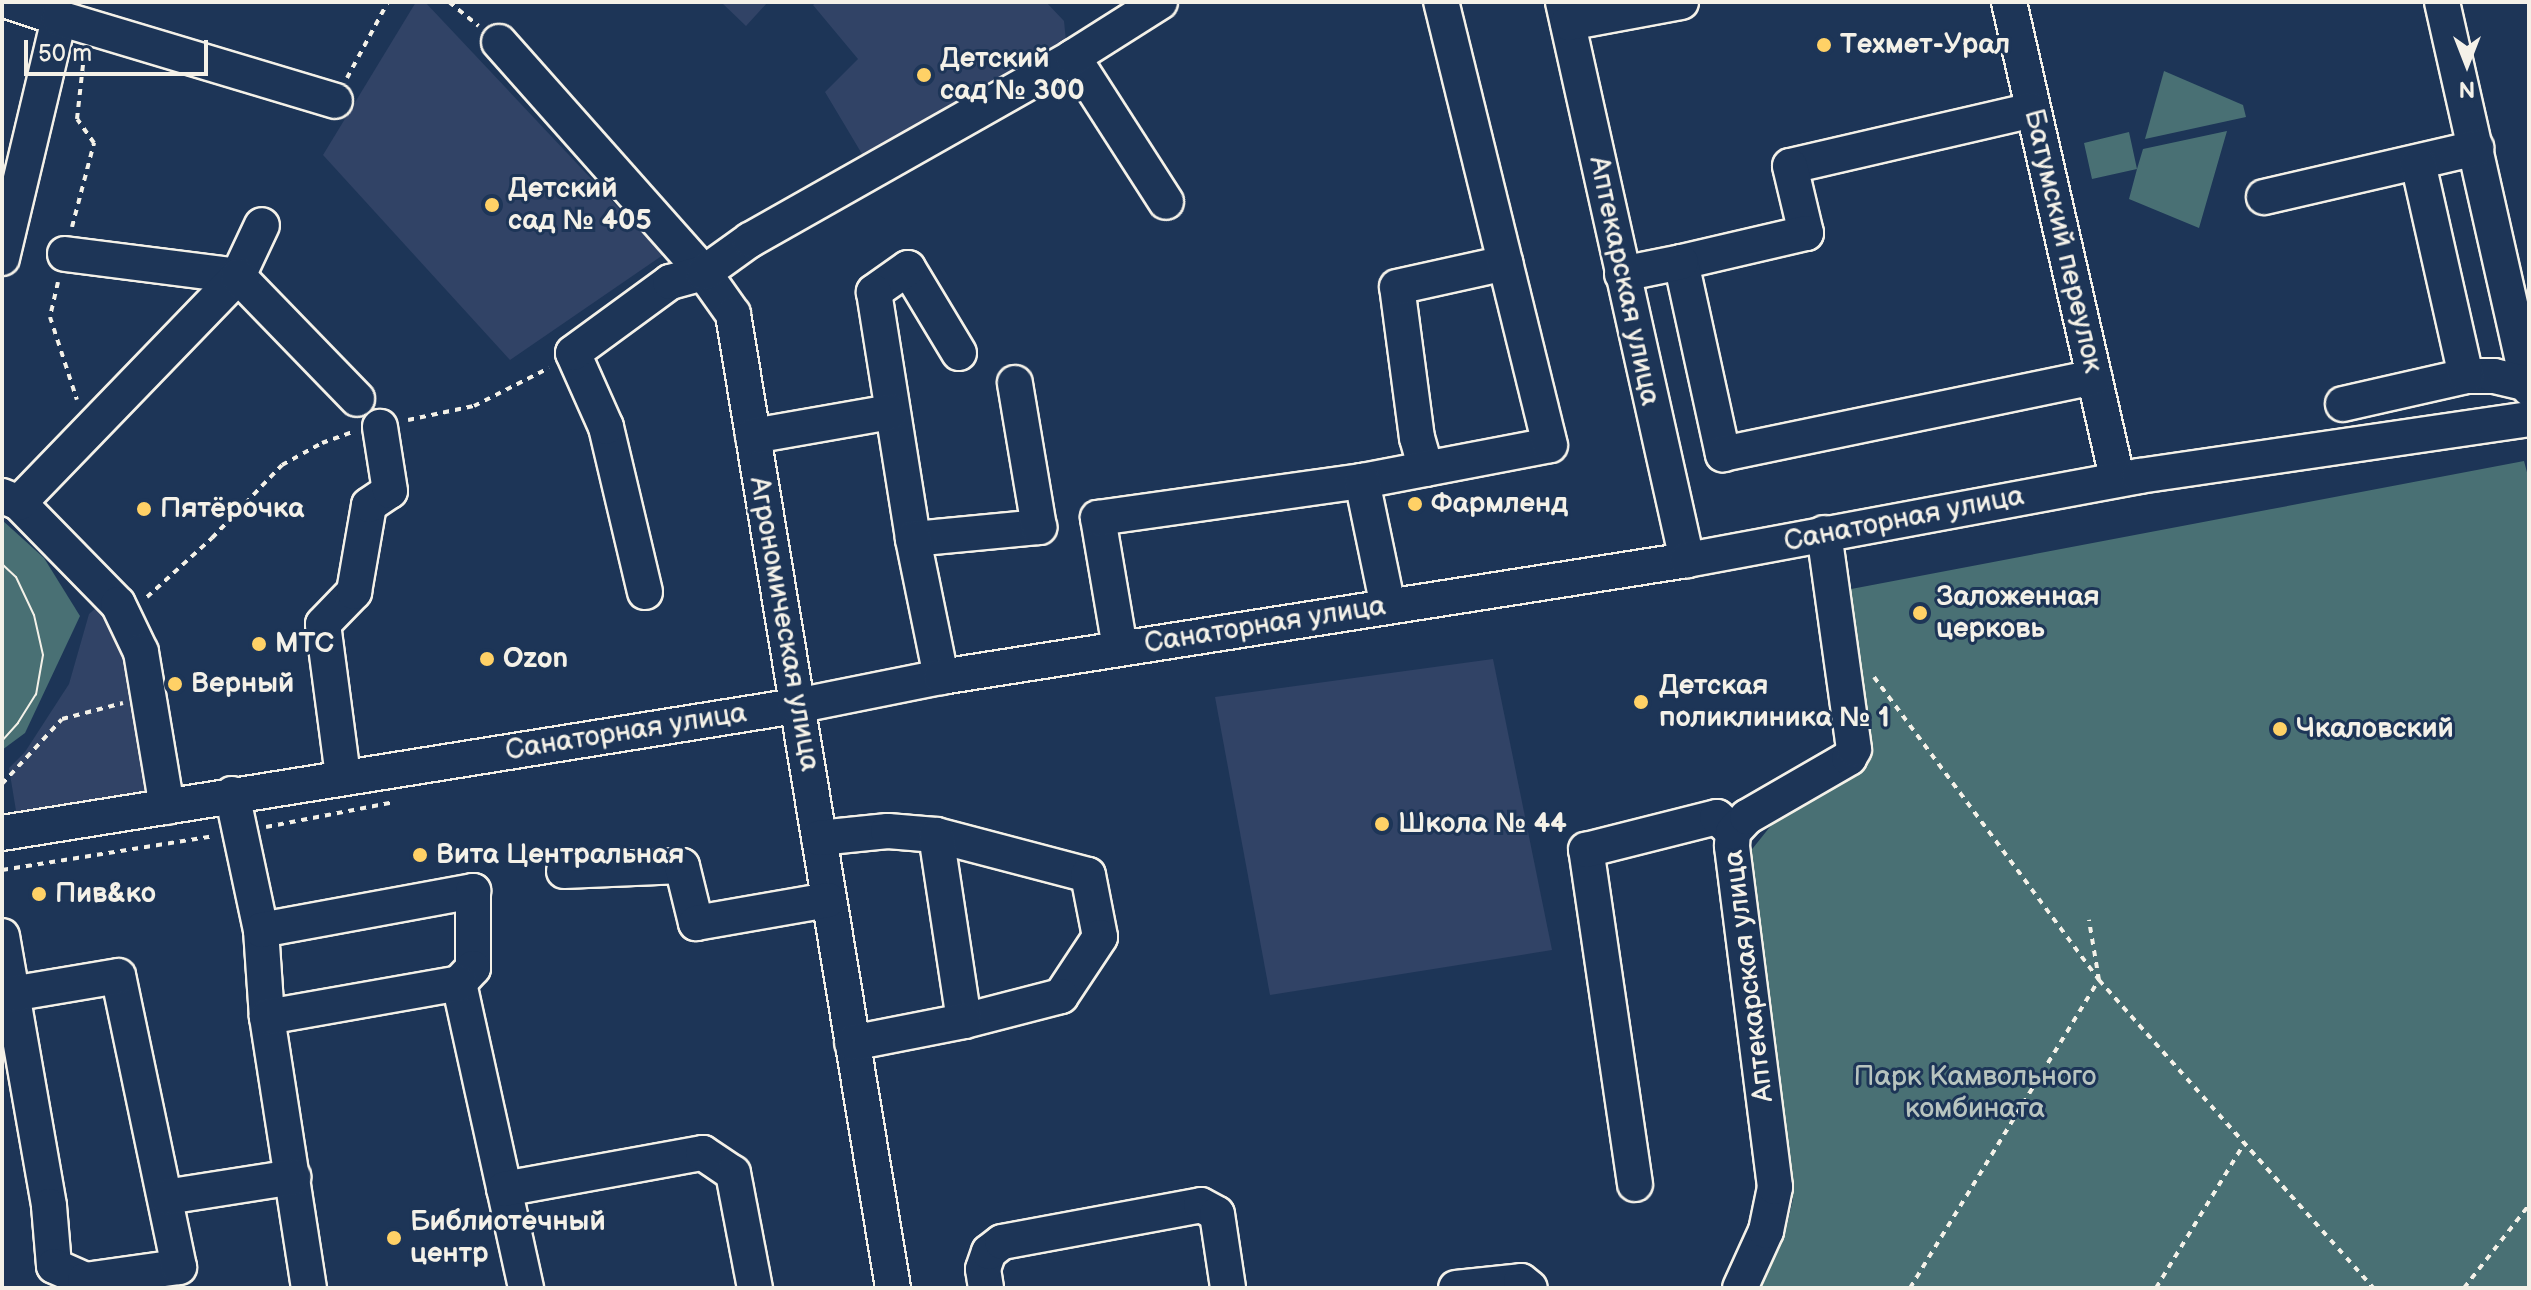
<!DOCTYPE html>
<html>
<head>
<meta charset="utf-8">
<style>
  body { margin:0 }
  #map { position:relative; width:2531px; height:1290px; overflow:hidden; background:#1d3557; font-family:"Balsamiq Sans",sans-serif }
  div>[style] { position:absolute }
  .built>* { inset:0; background:#314366 }
  .green>* { inset:0; background:#497074 }
  .path>* { height:4px; margin-top:-2px; transform-origin:0; background:repeating-linear-gradient(90deg,#f4f1e8 0 6px,transparent 0 12px) }
  .roads { filter:drop-shadow(2px 0 #f4f1e8) drop-shadow(-2px 0 #f4f1e8) drop-shadow(0 2px #f4f1e8) drop-shadow(0 -2px #f4f1e8) }
  .minor>* { height:34px; margin:-17px; padding:0 17px; transform-origin:17px; border-radius:17px; background:#1d3557 }
  .tram>* { height:2px; margin:-1px; padding:0 1px; transform-origin:1px; border-radius:1px; background:#f4f1e8 }
  .dots>* { width:22px; height:22px; translate:-50% -50%; box-sizing:border-box; border:4px solid #1d3557; border-radius:50% }
  span { translate:-50% -50%; white-space:nowrap; text-align:center; line-height:1.15; -webkit-text-stroke:6px #1d3557; paint-order:stroke }
  .poi-label { font-size:28px; color:#f4f1e8; font-weight:700 }
  .left { translate:0 -50%; text-align:left }
  .street-label { font-size:28px; color:#f4f1e8 }
  .park-label { font-size:28px; color:#b8c4bf }
  .frame { position:absolute; inset:0; border:4px solid #f4f1e8; pointer-events:none }
  .north { position:absolute; left:2427px; top:24px; width:80px; height:80px; -webkit-text-stroke:6px #1d3557; paint-order:stroke; rotate:180deg; font-size:22px; font-weight:700; line-height:32px; text-align:center; color:#f4f1e8 }
  .north::after { content:''; display:block; margin:auto; width:28px; height:36px; background:#f4f1e8; clip-path:polygon(50% 0,100% 100%,50% 72%,0 100%) }
  .scale { position:absolute; left:24px; top:40px; width:184px; height:36px; box-sizing:border-box; border:4px solid #f4f1e8; border-top:0; padding-left:10px; font-size:24px; line-height:28px; white-space:nowrap; color:#f4f1e8; -webkit-text-stroke:6px #1d3557; paint-order:stroke }
</style>
</head>
<body>
<div id="map">
  <div class="built">
    <div style="clip-path:polygon(416px 2px,425px 2px,663px 255px,510px 360px,323px 155px)"></div>
    <div style="clip-path:polygon(721px 2px,768px 2px,746px 26px)"></div>
    <div style="clip-path:polygon(817px 2px,1046px 2px,1064px 21px,1066px 41px,865px 159px,825px 92px,858px 59px,813px 5px)"></div>
    <div style="clip-path:polygon(104px 601px,135px 672px,155px 796px,17px 817px,9px 768px,25px 752px,69px 684px,89px 614px)"></div>
    <div style="clip-path:polygon(1493px 659px,1552px 950px,1270px 995px,1215px 697px)"></div>
  </div>
  <div class="green">
    <div style="clip-path:polygon(2164px 71px,2243px 105px,2246px 117px,2145px 139px)"></div>
    <div style="clip-path:polygon(2227px 131px,2199px 228px,2129px 199px,2137px 169px,2092px 179px,2084px 143px,2129px 132px,2137px 169px,2143px 149px)"></div>
    <div style="clip-path:polygon(2524px 461px,2529px 480px,2529px 1288px,1760px 1288px,1785px 1233px,1793px 1199px,1749px 853px,1773px 823px,1872px 758px,1846px 590px)"></div>
    <div style="clip-path:polygon(2px 520px,44px 558px,80px 616px,25px 733px,2px 750px)"></div>
  </div>
  <div class="path">
    <div style="left:449px;top:2px;width:38px;rotate:39deg"></div>
    <div style="left:347px;top:78px;width:86px;rotate:-61.7deg"></div>
    <div style="left:72px;top:227px;width:87px;rotate:-75.3deg"></div>
    <div style="left:94px;top:143px;width:29px;rotate:-125deg"></div>
    <div style="left:77px;top:119px;width:63px;rotate:-83.7deg"></div>
    <div style="left:58px;top:282px;width:36px;rotate:103deg"></div>
    <div style="left:50px;top:317px;width:87px;rotate:72deg"></div>
    <div style="left:408px;top:420px;width:67px;rotate:-12deg"></div>
    <div style="left:474px;top:406px;width:84px;rotate:-26.9deg"></div>
    <div style="left:147px;top:597px;width:88px;rotate:-42.2deg"></div>
    <div style="left:212px;top:538px;width:101px;rotate:-46.2deg"></div>
    <div style="left:282px;top:465px;width:46px;rotate:-28.8deg"></div>
    <div style="left:322px;top:443px;width:32px;rotate:-20deg"></div>
    <div style="left:1874px;top:677px;width:377px;rotate:53.4deg"></div>
    <div style="left:2099px;top:980px;width:412px;rotate:48.3deg"></div>
    <div style="left:2px;top:784px;width:88px;rotate:-47.3deg"></div>
    <div style="left:62px;top:719px;width:63px;rotate:-14.7deg"></div>
    <div style="left:266px;top:827px;width:131px;rotate:-11deg"></div>
    <div style="left:2px;top:870px;width:215px;rotate:-9.1deg"></div>
    <div style="left:1910px;top:1288px;width:361px;rotate:-58.5deg"></div>
    <div style="left:2099px;top:980px;width:61px;rotate:-99.5deg"></div>
    <div style="left:2156px;top:1288px;width:169px;rotate:-58.6deg"></div>
    <div style="left:2464px;top:1288px;width:105px;rotate:-51.9deg"></div>
  </div>
  <div class="roads">
    <div class="minor">
      <div style="left:10px;top:2px;width:52px;rotate:18.1deg"></div>
      <div style="left:1563px;top:2px;width:572px;rotate:77.47deg"></div>
      <div style="left:2009px;top:2px;width:489px;rotate:77.2deg"></div>
      <div style="left:2442px;top:2px;width:396px;rotate:77.3deg"></div>
      <div style="left:1568px;top:23px;width:115px;rotate:-10.5deg"></div>
      <div style="left:499px;top:42px;width:309px;rotate:48.4deg"></div>
      <div style="left:704px;top:273px;width:50px;rotate:54.7deg"></div>
      <div style="left:733px;top:314px;width:987px;rotate:80.67deg"></div>
      <div style="left:1073px;top:57px;width:172px;rotate:57.3deg"></div>
      <div style="left:2033px;top:110px;width:249px;rotate:167deg"></div>
      <div style="left:1790px;top:166px;width:69px;rotate:76.6deg"></div>
      <div style="left:1806px;top:233px;width:128px;rotate:166.9deg"></div>
      <div style="left:1681px;top:262px;width:197px;rotate:77.7deg"></div>
      <div style="left:1723px;top:454px;width:379px;rotate:-11.7deg"></div>
      <div style="left:2264px;top:197px;width:218px;rotate:-13deg"></div>
      <div style="left:65px;top:254px;width:174px;rotate:7.2deg"></div>
      <div style="left:238px;top:276px;width:56px;rotate:-64.8deg"></div>
      <div style="left:2px;top:258px;width:247px;rotate:-76.6deg"></div>
      <div style="left:59px;top:18px;width:288px;rotate:16.7deg"></div>
      <div style="left:1622px;top:274px;width:60px;rotate:-11.5deg"></div>
      <div style="left:959px;top:353px;width:99px;rotate:-121deg"></div>
      <div style="left:908px;top:268px;width:42px;rotate:144.8deg"></div>
      <div style="left:874px;top:292px;width:250px;rotate:81deg"></div>
      <div style="left:913px;top:539px;width:127px;rotate:-5.4deg"></div>
      <div style="left:1039px;top:527px;width:146px;rotate:-99.5deg"></div>
      <div style="left:2466px;top:376px;width:28px"></div>
      <div style="left:2494px;top:376px;width:35px;rotate:13deg"></div>
      <div style="left:2343px;top:404px;width:126px;rotate:-12.8deg"></div>
      <div style="left:2466px;top:376px;width:218px;rotate:-102.7deg"></div>
      <div style="left:753px;top:436px;width:140px;rotate:-9.9deg"></div>
      <div style="left:1426px;top:469px;width:32px;rotate:-106deg"></div>
      <div style="left:1417px;top:438px;width:152px;rotate:-97.5deg"></div>
      <div style="left:1397px;top:287px;width:111px;rotate:-12.5deg"></div>
      <div style="left:1362px;top:481px;width:191px;rotate:-10.8deg"></div>
      <div style="left:1550px;top:445px;width:456px;rotate:-103.8deg"></div>
      <div style="left:2px;top:496px;width:18px;rotate:22deg"></div>
      <div style="left:19px;top:503px;width:141px;rotate:45.6deg"></div>
      <div style="left:118px;top:604px;width:53px;rotate:64.4deg"></div>
      <div style="left:141px;top:652px;width:157px;rotate:80.5deg"></div>
      <div style="left:19px;top:503px;width:315px;rotate:-46deg"></div>
      <div style="left:238px;top:276px;width:171px;rotate:45.9deg"></div>
      <div style="left:913px;top:539px;width:141px;rotate:78.5deg"></div>
      <div style="left:645px;top:592px;width:170px;rotate:-103.3deg"></div>
      <div style="left:606px;top:427px;width:81px;rotate:-114deg"></div>
      <div style="left:573px;top:353px;width:120px;rotate:-36.2deg"></div>
      <div style="left:670px;top:282px;width:35px;rotate:-15deg"></div>
      <div style="left:704px;top:273px;width:57px;rotate:-35.7deg"></div>
      <div style="left:750px;top:240px;width:371px;rotate:-29.5deg"></div>
      <div style="left:1073px;top:57px;width:103px;rotate:-32.3deg"></div>
      <div style="left:1120px;top:648px;width:132px;rotate:-99.6deg"></div>
      <div style="left:1098px;top:518px;width:267px;rotate:-8deg"></div>
      <div style="left:1362px;top:481px;width:128px;rotate:78.3deg"></div>
      <div style="left:343px;top:776px;width:153px;rotate:-97.5deg"></div>
      <div style="left:323px;top:624px;width:45px;rotate:-45.9deg"></div>
      <div style="left:354px;top:592px;width:88px;rotate:-80.2deg"></div>
      <div style="left:369px;top:505px;width:25px;rotate:-34deg"></div>
      <div style="left:390px;top:491px;width:65px;rotate:-98.9deg"></div>
      <div style="left:232px;top:794px;width:139px;rotate:78deg"></div>
      <div style="left:261px;top:930px;width:87px;rotate:86.1deg"></div>
      <div style="left:267px;top:1017px;width:274px;rotate:81.2deg"></div>
      <div style="left:2px;top:833px;width:804px;rotate:-9.09deg"></div>
      <div style="left:796px;top:706px;width:148px;rotate:-11.3deg"></div>
      <div style="left:941px;top:677px;width:755px;rotate:-8.91deg"></div>
      <div style="left:1687px;top:560px;width:460px;rotate:-10.5deg"></div>
      <div style="left:2139px;top:476px;width:394px;rotate:-8.3deg"></div>
      <div style="left:936px;top:835px;width:157px;rotate:14.7deg"></div>
      <div style="left:1088px;top:875px;width:63px;rotate:79deg"></div>
      <div style="left:1100px;top:937px;width:71px;rotate:123.5deg"></div>
      <div style="left:1061px;top:996px;width:100px;rotate:165.5deg"></div>
      <div style="left:819px;top:838px;width:69px;rotate:-5.8deg"></div>
      <div style="left:888px;top:831px;width:48px;rotate:4.8deg"></div>
      <div style="left:936px;top:835px;width:188px;rotate:81.4deg"></div>
      <div style="left:964px;top:1021px;width:114px;rotate:168.9deg"></div>
      <div style="left:564px;top:871px;width:118px;rotate:-2.4deg"></div>
      <div style="left:682px;top:866px;width:59px;rotate:76.2deg"></div>
      <div style="left:696px;top:923px;width:134px;rotate:-9.9deg"></div>
      <div style="left:261px;top:930px;width:216px;rotate:-10.4deg"></div>
      <div style="left:473px;top:891px;width:77px;rotate:90deg"></div>
      <div style="left:473px;top:968px;width:21px;rotate:133deg"></div>
      <div style="left:459px;top:983px;width:312px;rotate:77.6deg"></div>
      <div style="left:2px;top:936px;width:274px;rotate:80.1deg"></div>
      <div style="left:49px;top:1206px;width:60px;rotate:85.2deg"></div>
      <div style="left:54px;top:1266px;width:34px;rotate:24deg"></div>
      <div style="left:85px;top:1280px;width:95px;rotate:-7.9deg"></div>
      <div style="left:179px;top:1267px;width:297px;rotate:-101.8deg"></div>
      <div style="left:118px;top:976px;width:108px;rotate:170.4deg"></div>
      <div style="left:267px;top:1017px;width:195px;rotate:-10deg"></div>
      <div style="left:1635px;top:1184px;width:338px;rotate:-98.3deg"></div>
      <div style="left:1586px;top:850px;width:135px;rotate:-14.1deg"></div>
      <div style="left:1717px;top:817px;width:22px;rotate:43deg"></div>
      <div style="left:504px;top:1189px;width:202px;rotate:-10.3deg"></div>
      <div style="left:703px;top:1153px;width:36px;rotate:34deg"></div>
      <div style="left:733px;top:1173px;width:117px;rotate:79.2deg"></div>
      <div style="left:166px;top:1197px;width:129px;rotate:-8.9deg"></div>
      <div style="left:986px;top:1288px;width:19px;rotate:-99deg"></div>
      <div style="left:983px;top:1269px;width:18px;rotate:-71deg"></div>
      <div style="left:989px;top:1252px;width:16px;rotate:-38deg"></div>
      <div style="left:1002px;top:1242px;width:202px;rotate:-10.5deg"></div>
      <div style="left:1201px;top:1205px;width:18px;rotate:29deg"></div>
      <div style="left:1217px;top:1214px;width:75px;rotate:81.5deg"></div>
      <div style="left:1456px;top:1288px;width:65px;rotate:-6.1deg"></div>
      <div style="left:1521px;top:1281px;width:11px;rotate:38deg"></div>
      <div style="left:1740px;top:1288px;width:63px;rotate:-65.5deg"></div>
      <div style="left:1766px;top:1231px;width:45px;rotate:-78.4deg"></div>
      <div style="left:1775px;top:1187px;width:344px;rotate:-97.2deg"></div>
      <div style="left:1732px;top:846px;width:14px;rotate:-86deg"></div>
      <div style="left:1733px;top:832px;width:21px;rotate:-47deg"></div>
      <div style="left:1747px;top:817px;width:118px;rotate:-30deg"></div>
      <div style="left:1849px;top:758px;width:10px;rotate:-61deg"></div>
      <div style="left:1854px;top:749px;width:218px;rotate:-97.9deg"></div>
    </div>
  </div>
  <div class="tram">
    <div style="left:2px;top:564px;width:19px;rotate:43deg"></div>
    <div style="left:16px;top:577px;width:42px;rotate:64.7deg"></div>
    <div style="left:34px;top:615px;width:41px;rotate:77.3deg"></div>
    <div style="left:43px;top:655px;width:40px;rotate:100deg"></div>
    <div style="left:36px;top:694px;width:34px;rotate:122deg"></div>
    <div style="left:18px;top:723px;width:24px;rotate:132deg"></div>
  </div>
  <div class="dots">
    <div style="left:1824px;top:45px;background:#ffd166"></div>
    <div style="left:924px;top:75px;background:#ffd166"></div>
    <div style="left:492px;top:205px;background:#ffd166"></div>
    <div style="left:1415px;top:504px;background:#ffd166"></div>
    <div style="left:144px;top:509px;background:#ffd166"></div>
    <div style="left:1920px;top:613px;background:#ffd166"></div>
    <div style="left:259px;top:644px;background:#ffd166"></div>
    <div style="left:487px;top:659px;background:#ffd166"></div>
    <div style="left:175px;top:684px;background:#ffd166"></div>
    <div style="left:1641px;top:702px;background:#ffd166"></div>
    <div style="left:2280px;top:729px;background:#ffd166"></div>
    <div style="left:1382px;top:824px;background:#ffd166"></div>
    <div style="left:420px;top:855px;background:#ffd166"></div>
    <div style="left:39px;top:894px;background:#ffd166"></div>
    <div style="left:394px;top:1238px;background:#ffd166"></div>
  </div>
  <div class="poi-label">
    <span class="left" style="left:1840px;top:45px">Техмет-Урал</span>
    <span class="left" style="left:940px;top:75px">Детский<br>сад № 300</span>
    <span class="left" style="left:508px;top:205px">Детский<br>сад № 405</span>
    <span class="left" style="left:1431px;top:504px">Фармленд</span>
    <span class="left" style="left:160px;top:509px">Пятёрочка</span>
    <span class="left" style="left:1936px;top:613px">Заложенная<br>церковь</span>
    <span class="left" style="left:275px;top:644px">МТС</span>
    <span class="left" style="left:503px;top:659px">Ozon</span>
    <span class="left" style="left:191px;top:684px">Верный</span>
    <span class="left" style="left:1659px;top:702px">Детская<br>поликлиника № 1</span>
    <span class="left" style="left:2296px;top:729px">Чкаловский</span>
    <span class="left" style="left:1398px;top:824px">Школа № 44</span>
    <span class="left" style="left:436px;top:855px">Вита Центральная</span>
    <span class="left" style="left:55px;top:894px">Пив&amp;ко</span>
    <span class="left" style="left:410px;top:1238px">Библиотечный<br>центр</span>
  </div>
  <div class="street-label">
    <span style="left:2063px;top:241px;rotate:77deg">Батумский переулок</span>
    <span style="left:1624px;top:281px;rotate:78deg">Аптекарская улица</span>
    <span style="left:1904px;top:519px;rotate:-11deg">Санаторная улица</span>
    <span style="left:784px;top:624px;rotate:80deg">Агрономическая улица</span>
    <span style="left:1265px;top:625px;rotate:-9deg">Санаторная улица</span>
    <span style="left:626px;top:732px;rotate:-9deg">Санаторная улица</span>
    <span style="left:1749px;top:976px;rotate:-97deg">Аптекарская улица</span>
  </div>
  <div class="park-label">
    <span style="left:1975px;top:1093px">Парк Камвольного<br>комбината</span>
  </div>
  <div class="frame"></div>
  <div class="north">N</div>
  <div class="scale">50 m</div>
</div>
</body>
</html>
